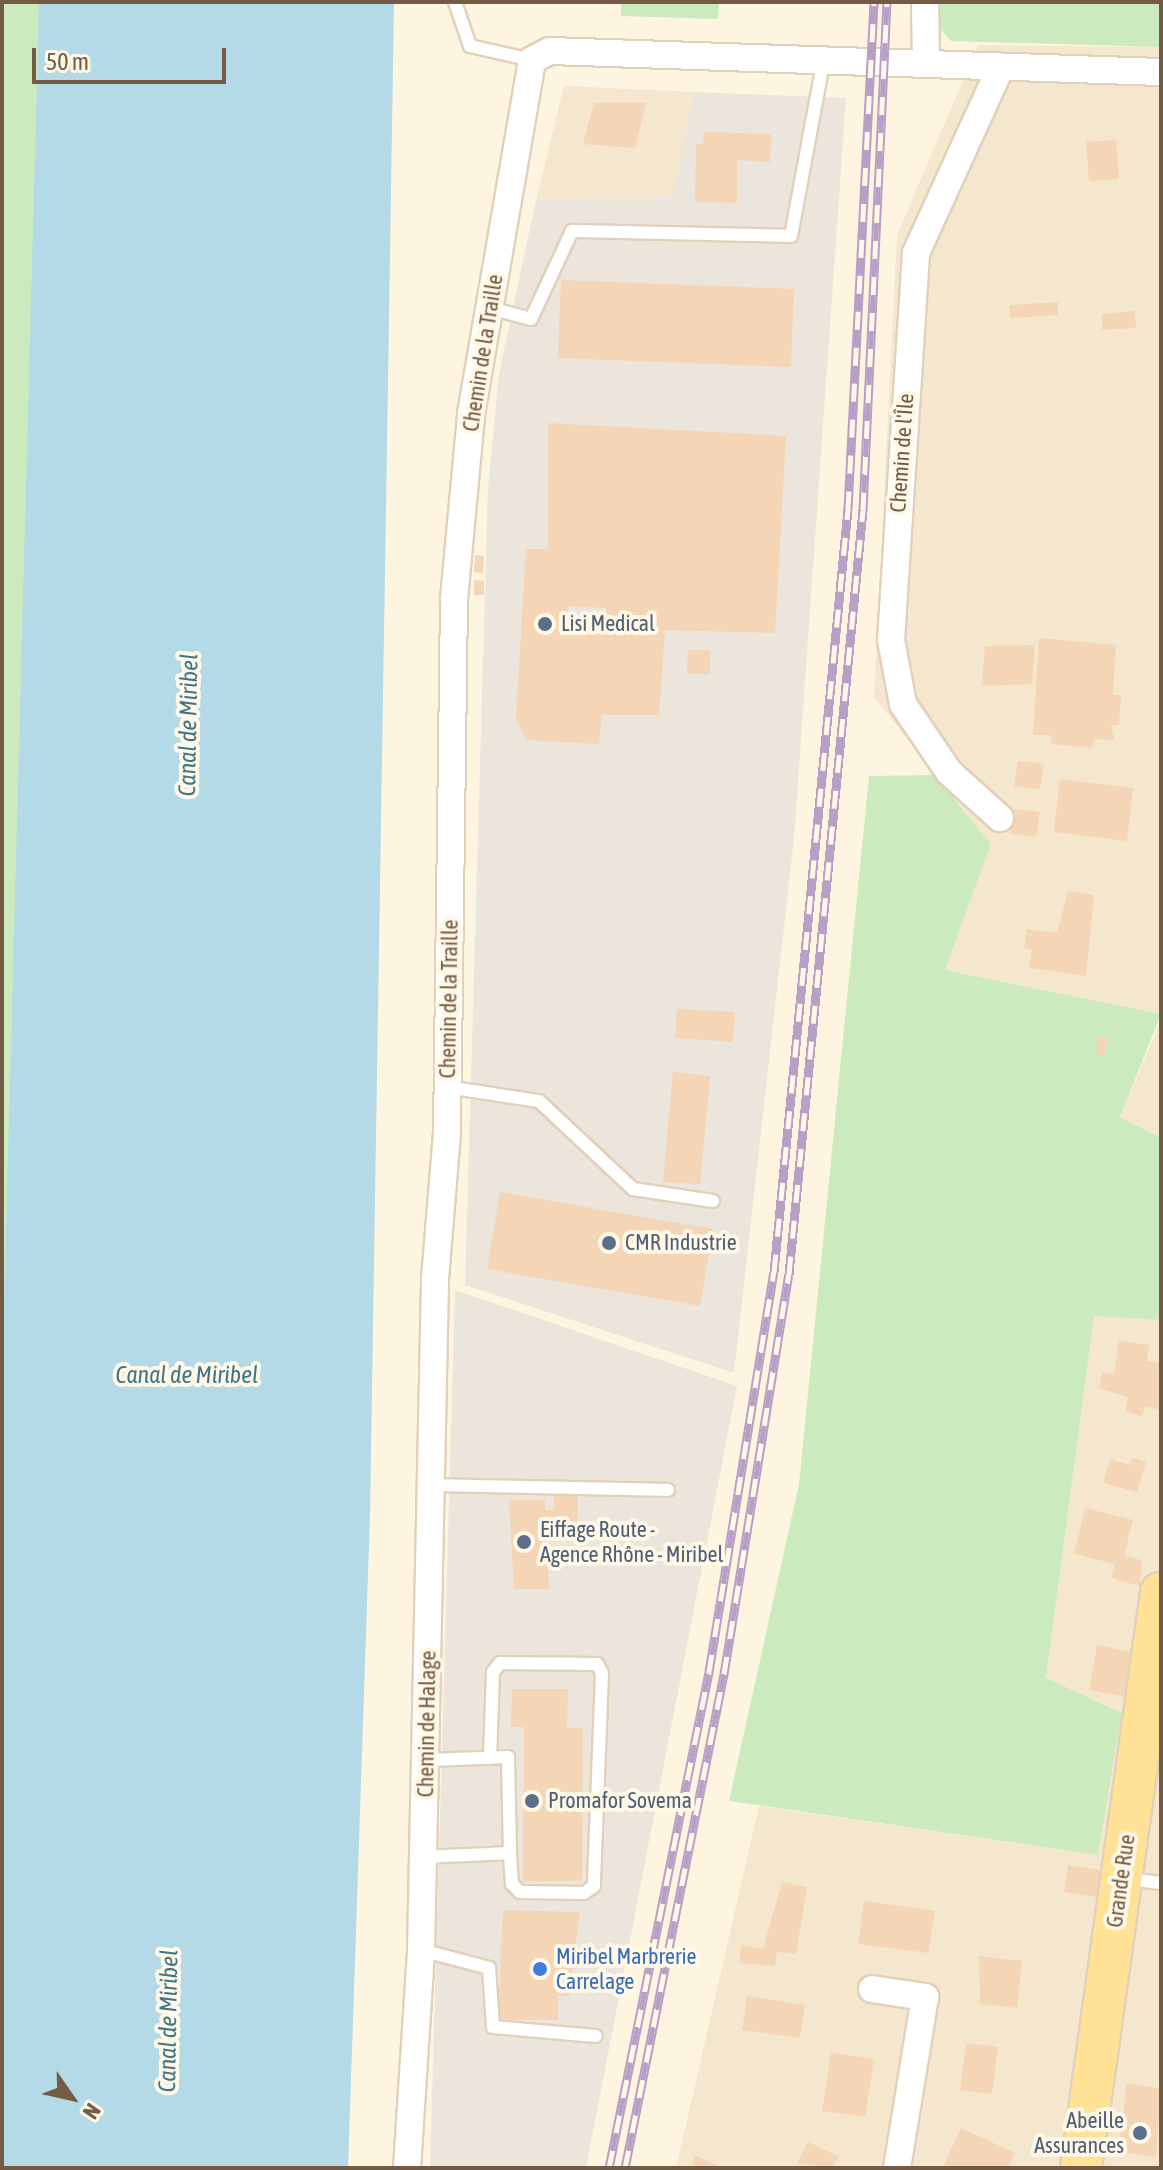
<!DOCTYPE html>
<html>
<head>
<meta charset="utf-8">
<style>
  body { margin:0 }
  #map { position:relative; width:1163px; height:2170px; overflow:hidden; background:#fdf5df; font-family:"Asap Condensed",sans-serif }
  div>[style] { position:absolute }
  .residential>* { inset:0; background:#f5e7ce }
  .industrial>* { inset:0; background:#ebe5dc }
  .green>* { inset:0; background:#cbebbe }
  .water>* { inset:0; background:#b4dae7 }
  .building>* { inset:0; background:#f4d5b6 }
  .roads { filter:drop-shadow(2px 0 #e1d1bb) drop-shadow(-2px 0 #e1d1bb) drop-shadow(0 2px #e1d1bb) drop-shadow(0 -2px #e1d1bb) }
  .lane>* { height:12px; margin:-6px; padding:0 6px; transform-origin:6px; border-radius:6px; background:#fff }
  .street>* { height:26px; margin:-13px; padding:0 13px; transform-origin:13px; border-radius:13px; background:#fff }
  .primary>* { height:40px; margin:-20px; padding:0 20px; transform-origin:20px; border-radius:20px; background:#ffe295 }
  .rail>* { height:9px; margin-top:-4.5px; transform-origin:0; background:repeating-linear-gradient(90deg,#fff8e7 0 18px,#b89fc6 0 36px); box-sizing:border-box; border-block:2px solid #b89fc6 }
  .dots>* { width:22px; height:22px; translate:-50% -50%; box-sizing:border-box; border:4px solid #fff8e7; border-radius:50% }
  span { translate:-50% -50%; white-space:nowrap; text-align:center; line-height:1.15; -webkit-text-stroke:8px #fff8e7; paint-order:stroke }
  .street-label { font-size:22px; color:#745b46 }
  .service-label { font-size:22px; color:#4e5e75 }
  .left { translate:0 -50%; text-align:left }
  .right { translate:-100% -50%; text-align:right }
  .shop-label { font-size:22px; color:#366cbe }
  .water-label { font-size:24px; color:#3f7589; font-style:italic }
  .frame { position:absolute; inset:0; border:4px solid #745b46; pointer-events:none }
  .north { position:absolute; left:32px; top:2058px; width:80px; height:80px; -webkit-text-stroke:6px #fff8e7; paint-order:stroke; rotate:124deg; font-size:22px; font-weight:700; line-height:32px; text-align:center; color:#745b46 }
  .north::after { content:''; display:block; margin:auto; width:28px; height:36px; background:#745b46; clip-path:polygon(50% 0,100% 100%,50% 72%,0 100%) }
  .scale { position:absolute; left:32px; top:48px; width:194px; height:36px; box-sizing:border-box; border:4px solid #745b46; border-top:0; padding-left:10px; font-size:24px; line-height:28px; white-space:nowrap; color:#745b46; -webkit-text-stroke:6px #fff8e7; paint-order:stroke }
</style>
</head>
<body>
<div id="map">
  <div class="residential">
    <div style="clip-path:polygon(978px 45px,1161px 47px,1161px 1014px,945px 970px,991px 844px,874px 697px,897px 235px)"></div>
    <div style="clip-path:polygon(564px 86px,694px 92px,674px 196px,536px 200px)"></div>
    <div style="clip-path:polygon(1161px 1020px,1161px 1138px,1120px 1117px)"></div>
    <div style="clip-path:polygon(1094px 1315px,1161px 1320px,1161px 2168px,676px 2168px,759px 1806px,1098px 1855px,1122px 1713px,1046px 1679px)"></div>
  </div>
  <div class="industrial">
    <div style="clip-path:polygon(694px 92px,846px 98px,794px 838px,734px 1373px,465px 1285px,488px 488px,499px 374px,536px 200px,673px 196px)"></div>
    <div style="clip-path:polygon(455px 1290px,737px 1386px,586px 2168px,430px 2168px)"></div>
  </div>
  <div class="green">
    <div style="clip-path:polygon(2px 2px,39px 2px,60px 463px,2px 1765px)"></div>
    <div style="clip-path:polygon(621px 2px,719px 2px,718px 19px,621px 16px)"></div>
    <div style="clip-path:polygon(936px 2px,1161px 2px,1161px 47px,951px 41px,936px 24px)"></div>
    <div style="clip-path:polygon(935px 775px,991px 844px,945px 970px,1161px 1014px,1120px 1117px,1161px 1138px,1161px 1320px,1094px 1316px,1046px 1678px,1122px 1713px,1098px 1855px,729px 1801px,799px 1484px,869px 776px)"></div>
  </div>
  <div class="water">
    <div style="clip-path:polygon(39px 2px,394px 2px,370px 1515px,348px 2168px,2px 2168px,2px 1380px)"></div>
  </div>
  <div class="building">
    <div style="clip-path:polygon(632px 102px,646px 103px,635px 148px,583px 144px,594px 103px)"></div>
    <div style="clip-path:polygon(704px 132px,771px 134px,770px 162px,737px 160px,737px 203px,695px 202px,696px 144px,703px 144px)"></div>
    <div style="clip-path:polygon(1116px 140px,1119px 179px,1089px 181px,1086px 142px)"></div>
    <div style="clip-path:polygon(561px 280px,794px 289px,791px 367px,558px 358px)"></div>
    <div style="clip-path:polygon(1058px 302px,1058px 315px,1010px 318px,1010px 305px)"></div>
    <div style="clip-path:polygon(1135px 311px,1136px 328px,1102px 330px,1102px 314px)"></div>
    <div style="clip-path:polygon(evenodd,548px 423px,786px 436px,775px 633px,665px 630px,659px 715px,602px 715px,599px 744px,526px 740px,516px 717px,526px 549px,548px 549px,548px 423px,568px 606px,606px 608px,605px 626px,567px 625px,568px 606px)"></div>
    <div style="clip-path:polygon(475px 555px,484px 556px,483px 573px,474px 572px)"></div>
    <div style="clip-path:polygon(474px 580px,484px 581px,484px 595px,474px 595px)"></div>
    <div style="clip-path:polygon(1039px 638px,1116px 645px,1113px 695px,1121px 695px,1119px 725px,1111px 725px,1114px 740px,1094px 739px,1092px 748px,1052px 744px,1050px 735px,1033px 735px)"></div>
    <div style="clip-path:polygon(1035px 645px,1032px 684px,982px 686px,985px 646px)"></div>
    <div style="clip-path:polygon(688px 650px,710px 650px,710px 674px,687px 674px)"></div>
    <div style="clip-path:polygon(1018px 761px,1044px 764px,1040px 789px,1014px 786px)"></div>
    <div style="clip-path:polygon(1060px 779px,1133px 788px,1127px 841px,1054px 832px)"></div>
    <div style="clip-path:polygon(1014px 809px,1040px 812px,1036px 837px,1010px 834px)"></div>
    <div style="clip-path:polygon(1068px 891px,1094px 895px,1086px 976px,1029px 968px,1032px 950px,1024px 948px,1027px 929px,1057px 933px)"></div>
    <div style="clip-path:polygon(677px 1009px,735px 1012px,733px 1042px,675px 1038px)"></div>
    <div style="clip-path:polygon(1099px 1036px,1108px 1038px,1104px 1056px,1095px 1054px)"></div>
    <div style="clip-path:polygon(673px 1072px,710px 1076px,700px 1184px,663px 1182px)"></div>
    <div style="clip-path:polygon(500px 1192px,713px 1229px,700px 1306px,487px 1269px)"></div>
    <div style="clip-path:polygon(1119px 1341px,1149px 1345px,1147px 1361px,1161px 1363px,1161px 1410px,1145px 1406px,1142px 1416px,1125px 1411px,1128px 1397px,1099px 1388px,1102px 1372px,1114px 1374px)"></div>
    <div style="clip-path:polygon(1132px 1458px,1146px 1462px,1137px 1492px,1103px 1483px,1110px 1459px,1130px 1465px)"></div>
    <div style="clip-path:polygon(554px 1496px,578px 1496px,577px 1535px,552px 1535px,552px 1525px,545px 1525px,549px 1589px,514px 1589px,509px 1500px,545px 1500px,545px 1510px,554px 1510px)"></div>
    <div style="clip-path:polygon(1085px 1508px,1133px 1520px,1124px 1556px,1142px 1560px,1140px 1586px,1111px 1578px,1115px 1564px,1074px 1554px)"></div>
    <div style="clip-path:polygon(1097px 1645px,1131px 1652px,1125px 1697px,1089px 1690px)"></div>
    <div style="clip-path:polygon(512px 1689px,568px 1689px,567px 1728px,583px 1728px,582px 1881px,523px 1881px,524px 1727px,511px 1727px)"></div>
    <div style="clip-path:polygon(1068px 1865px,1100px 1870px,1097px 1897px,1064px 1892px)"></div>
    <div style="clip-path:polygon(782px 1882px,807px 1887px,796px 1954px,777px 1952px,775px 1966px,739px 1963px,742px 1945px,763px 1949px)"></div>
    <div style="clip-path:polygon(864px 1901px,935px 1911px,928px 1953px,858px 1944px)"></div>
    <div style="clip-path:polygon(503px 1910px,580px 1912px,569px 1996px,558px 1996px,558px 2020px,498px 2020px)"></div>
    <div style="clip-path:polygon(979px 1956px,1022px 1961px,1017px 2008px,980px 2004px)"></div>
    <div style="clip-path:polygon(747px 1996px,805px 2005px,800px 2038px,742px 2030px)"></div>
    <div style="clip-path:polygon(966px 2043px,998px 2047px,992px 2094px,960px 2090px)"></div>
    <div style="clip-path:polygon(831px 2053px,874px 2059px,865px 2117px,822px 2111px)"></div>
    <div style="clip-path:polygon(1127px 2083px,1161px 2089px,1156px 2157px,1118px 2152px)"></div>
    <div style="clip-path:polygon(961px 2128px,1015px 2153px,1008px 2168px,943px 2167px)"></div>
    <div style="clip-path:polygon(808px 2142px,838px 2156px,833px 2168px,797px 2163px)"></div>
    <div style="clip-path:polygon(694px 2155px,722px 2168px,693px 2168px)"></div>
  </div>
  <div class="roads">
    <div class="lane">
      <div style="left:455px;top:2px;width:46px;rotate:71.2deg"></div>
      <div style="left:470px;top:46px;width:64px;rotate:12.7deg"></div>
      <div style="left:490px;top:308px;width:42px;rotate:15deg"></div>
      <div style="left:531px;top:319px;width:97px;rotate:-65deg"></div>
      <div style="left:572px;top:231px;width:219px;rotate:1.3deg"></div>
      <div style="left:791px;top:236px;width:176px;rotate:-79.5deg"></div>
      <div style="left:447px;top:1087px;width:93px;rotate:8.7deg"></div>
      <div style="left:539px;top:1101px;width:129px;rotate:43.1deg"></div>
      <div style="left:633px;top:1189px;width:81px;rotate:8.5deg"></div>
      <div style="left:431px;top:1485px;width:237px;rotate:1.2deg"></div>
      <div style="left:490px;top:1758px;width:86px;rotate:-88deg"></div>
      <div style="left:493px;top:1672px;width:11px;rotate:-52deg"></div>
      <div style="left:500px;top:1663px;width:97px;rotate:0.6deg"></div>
      <div style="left:597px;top:1664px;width:10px;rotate:61deg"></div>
      <div style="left:602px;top:1673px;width:213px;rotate:92.2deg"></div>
      <div style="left:594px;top:1886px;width:12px;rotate:145deg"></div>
      <div style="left:584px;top:1893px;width:64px;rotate:-179.1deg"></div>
      <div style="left:520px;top:1892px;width:11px;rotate:-135deg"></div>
      <div style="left:512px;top:1884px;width:31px;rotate:-94deg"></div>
      <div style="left:424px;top:1857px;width:86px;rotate:-2.7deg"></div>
      <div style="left:510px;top:1853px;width:96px;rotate:-91.2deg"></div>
      <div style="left:508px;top:1757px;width:81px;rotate:177.9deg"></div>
      <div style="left:1128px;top:1879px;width:33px;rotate:7deg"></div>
      <div style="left:421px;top:1950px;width:70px;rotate:14.8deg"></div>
      <div style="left:489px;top:1968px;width:59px;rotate:86.1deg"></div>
      <div style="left:493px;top:2027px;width:103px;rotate:5deg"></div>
    </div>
    <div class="street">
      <div style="left:925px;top:2px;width:60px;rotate:89deg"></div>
      <div style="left:1000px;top:818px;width:69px;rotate:-138deg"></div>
      <div style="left:949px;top:772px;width:82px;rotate:-124.1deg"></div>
      <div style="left:903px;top:704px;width:65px;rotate:-100.6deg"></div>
      <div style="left:891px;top:640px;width:388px;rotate:-86.3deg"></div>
      <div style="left:916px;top:253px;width:202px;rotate:-65.5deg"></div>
      <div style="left:872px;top:1989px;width:54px;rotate:8.6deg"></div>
      <div style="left:925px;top:1997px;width:173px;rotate:99.3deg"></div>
      <div style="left:407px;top:2168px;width:218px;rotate:-86.3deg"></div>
      <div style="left:421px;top:1950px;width:671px;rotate:-88.8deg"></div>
      <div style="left:435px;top:1279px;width:146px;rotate:-85.3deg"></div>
      <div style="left:447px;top:1133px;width:534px;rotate:-89.25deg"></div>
      <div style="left:454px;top:599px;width:186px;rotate:-84.7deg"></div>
      <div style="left:471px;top:414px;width:359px;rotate:-80.2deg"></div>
      <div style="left:532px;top:60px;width:20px;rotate:-27deg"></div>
      <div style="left:550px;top:51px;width:611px;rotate:1.97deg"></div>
    </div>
    <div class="primary">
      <div style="left:1081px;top:2168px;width:581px;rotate:-82.08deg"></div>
    </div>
  </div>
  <div class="rail">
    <div style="left:609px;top:2168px;width:506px;rotate:-78.6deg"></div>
    <div style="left:709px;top:1672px;width:405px;rotate:-80.8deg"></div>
    <div style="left:774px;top:1272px;width:767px;rotate:-84.46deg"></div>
    <div style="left:848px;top:509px;width:508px;rotate:-87.06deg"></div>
    <div style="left:625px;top:2168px;width:504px;rotate:-78.67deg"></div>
    <div style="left:724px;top:1674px;width:405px;rotate:-80.8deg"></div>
    <div style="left:789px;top:1274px;width:768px;rotate:-84.47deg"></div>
    <div style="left:863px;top:510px;width:509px;rotate:-87.3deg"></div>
  </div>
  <div class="dots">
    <div style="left:545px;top:624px;background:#5c6f8a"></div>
    <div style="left:609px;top:1243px;background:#5c6f8a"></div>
    <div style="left:524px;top:1542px;background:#5c6f8a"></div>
    <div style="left:532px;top:1801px;background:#5c6f8a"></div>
    <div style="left:540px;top:1969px;background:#3f7fe0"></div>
    <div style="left:1140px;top:2133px;background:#5c6f8a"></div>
  </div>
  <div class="street-label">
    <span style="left:483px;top:353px;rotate:-81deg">Chemin de la Traille</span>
    <span style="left:902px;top:453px;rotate:-86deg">Chemin de l'Île</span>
    <span style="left:449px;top:999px;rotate:-89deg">Chemin de la Traille</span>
    <span style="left:427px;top:1724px;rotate:-89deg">Chemin de Halage</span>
    <span style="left:1121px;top:1881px;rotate:-82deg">Grande Rue</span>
  </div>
  <div class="service-label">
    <span class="left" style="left:561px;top:624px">Lisi Medical</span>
    <span class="left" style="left:625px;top:1243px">CMR Industrie</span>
    <span class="left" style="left:540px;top:1542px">Eiffage Route -<br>Agence Rhône - Miribel</span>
    <span class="left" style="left:548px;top:1801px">Promafor Sovema</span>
    <span class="right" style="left:1124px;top:2133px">Abeille<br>Assurances</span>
  </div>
  <div class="shop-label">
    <span class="left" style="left:556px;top:1969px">Miribel Marbrerie<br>Carrelage</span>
  </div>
  <div class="water-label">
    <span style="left:188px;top:725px;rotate:-89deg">Canal de Miribel</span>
    <span style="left:187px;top:1375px">Canal de Miribel</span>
    <span style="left:168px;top:2021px;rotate:-89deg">Canal de Miribel</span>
  </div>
  <div class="frame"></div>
  <div class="north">N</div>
  <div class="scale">50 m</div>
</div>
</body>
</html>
